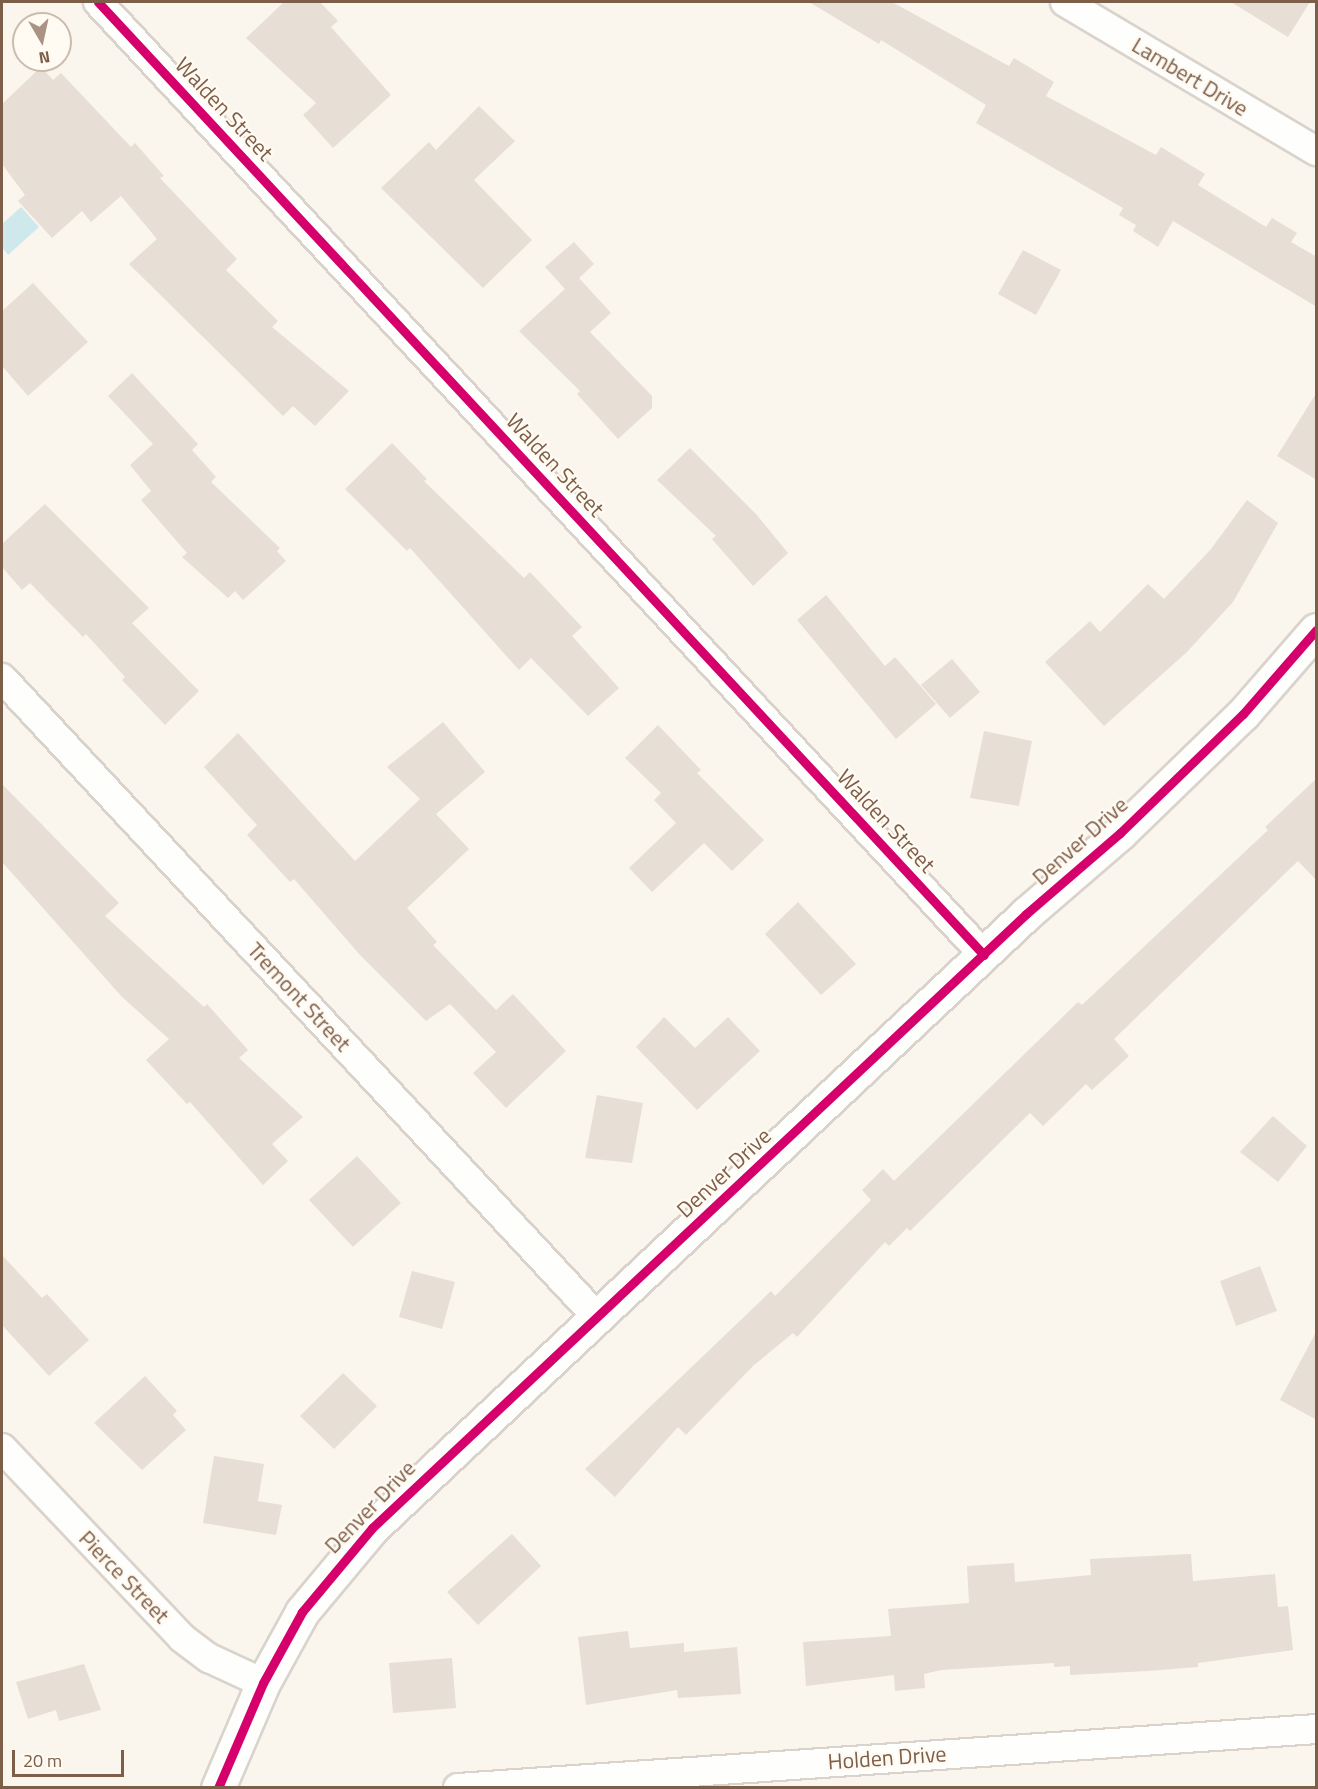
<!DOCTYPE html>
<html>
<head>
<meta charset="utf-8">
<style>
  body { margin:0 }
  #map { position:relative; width:1318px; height:1789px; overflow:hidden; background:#faf6ee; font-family:"Titillium Web",sans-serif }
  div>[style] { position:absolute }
  .water>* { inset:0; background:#cee8ec }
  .building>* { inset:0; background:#e7ded5 }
  .roads { filter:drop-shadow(2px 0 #dad3cc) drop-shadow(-2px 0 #dad3cc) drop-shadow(0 2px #dad3cc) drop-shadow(0 -2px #dad3cc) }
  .street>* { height:28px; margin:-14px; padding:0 14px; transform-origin:14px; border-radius:14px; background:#fefefc }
  .secondary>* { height:33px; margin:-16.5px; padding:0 16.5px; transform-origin:16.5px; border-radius:16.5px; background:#fefefc }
  .cycleway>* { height:9px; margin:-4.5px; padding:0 4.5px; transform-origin:4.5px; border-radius:4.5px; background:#d6006c }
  span { translate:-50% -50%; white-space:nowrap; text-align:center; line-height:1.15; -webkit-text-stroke:4.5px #fffaf2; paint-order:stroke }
  .street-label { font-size:22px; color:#7d5e49 }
  .frame { position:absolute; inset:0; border:3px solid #7d5e49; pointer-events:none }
  .north { position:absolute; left:12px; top:12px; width:60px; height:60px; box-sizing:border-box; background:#fffaf2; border:2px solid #cbbcae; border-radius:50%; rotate:171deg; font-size:16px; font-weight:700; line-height:24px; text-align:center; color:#7d5e49 }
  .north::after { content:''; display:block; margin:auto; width:21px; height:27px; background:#a99383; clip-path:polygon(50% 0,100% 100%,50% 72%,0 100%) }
  .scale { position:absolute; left:12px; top:1750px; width:112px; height:27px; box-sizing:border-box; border:3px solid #7d5e49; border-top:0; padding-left:8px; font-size:18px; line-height:21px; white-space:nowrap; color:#7d5e49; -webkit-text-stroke:4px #fffaf2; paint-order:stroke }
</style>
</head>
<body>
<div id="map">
  <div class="water">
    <div style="clip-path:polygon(21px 207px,39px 227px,8px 255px,2px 247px,2px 224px)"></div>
  </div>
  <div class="building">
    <div style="clip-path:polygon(284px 2px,320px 2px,338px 21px,331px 27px,391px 95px,333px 148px,303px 115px,316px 103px,246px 38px)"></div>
    <div style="clip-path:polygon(809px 2px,892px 2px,1009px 66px,1014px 58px,1054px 82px,1046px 96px,1156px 155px,1161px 147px,1205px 174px,1198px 185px,1266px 227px,1272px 218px,1297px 233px,1291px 242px,1317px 257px,1317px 307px,1173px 221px,1158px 247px,1133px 231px,1136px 225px,1119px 215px,1123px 208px,976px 123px,986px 105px,881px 40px,879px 44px)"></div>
    <div style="clip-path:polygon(1231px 2px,1310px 2px,1288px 37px)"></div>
    <div style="clip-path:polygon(41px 67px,53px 80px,61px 73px,131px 147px,135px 143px,164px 176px,160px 178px,237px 259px,226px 270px,278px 321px,272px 327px,349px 391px,315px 426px,293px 406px,283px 416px,129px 264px,157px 239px,121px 196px,91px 222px,82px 211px,52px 238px,18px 201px,25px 195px,2px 164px,2px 104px)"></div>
    <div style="clip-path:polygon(479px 106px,515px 141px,474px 180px,532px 240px,483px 288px,381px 188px,429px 142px,436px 150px)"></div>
    <div style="clip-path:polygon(574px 242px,594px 264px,579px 278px,611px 313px,590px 332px,652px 396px,652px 408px,618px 439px,577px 394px,580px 391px,519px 331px,565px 289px,545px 267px)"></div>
    <div style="clip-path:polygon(1023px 250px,1061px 270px,1036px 315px,998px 294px)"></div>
    <div style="clip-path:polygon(33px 283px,88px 342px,28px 396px,2px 366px,2px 311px)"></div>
    <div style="clip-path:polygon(132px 373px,198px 444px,192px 450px,216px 477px,211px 482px,280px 548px,277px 551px,286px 561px,243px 600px,235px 591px,228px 598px,182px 557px,187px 553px,141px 500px,151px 491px,130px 465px,153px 444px,108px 396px)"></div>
    <div style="clip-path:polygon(1317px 392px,1317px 480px,1277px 456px)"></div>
    <div style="clip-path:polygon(392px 443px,427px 479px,424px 481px,524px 578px,530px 572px,582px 627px,572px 636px,619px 688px,588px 716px,531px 658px,519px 670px,410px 548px,407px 551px,345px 489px)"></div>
    <div style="clip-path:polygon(690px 448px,756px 514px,788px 553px,753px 586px,712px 539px,716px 536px,657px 480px)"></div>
    <div style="clip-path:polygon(1247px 500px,1278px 523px,1233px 602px,1187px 652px,1104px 726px,1045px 662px,1090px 621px,1100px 632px,1148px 584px,1164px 599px,1211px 549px)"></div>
    <div style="clip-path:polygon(45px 504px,149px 608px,132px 623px,199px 691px,165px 725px,122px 680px,125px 677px,86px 634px,83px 637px,30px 583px,22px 590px,2px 567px,2px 544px)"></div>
    <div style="clip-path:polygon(826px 595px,885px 666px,895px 657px,936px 704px,896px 739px,797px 620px)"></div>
    <div style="clip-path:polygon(952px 659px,980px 692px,950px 718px,921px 685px)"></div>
    <div style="clip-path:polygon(443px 722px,485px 772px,436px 814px,469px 849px,407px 908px,437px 942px,433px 945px,496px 1010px,513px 994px,566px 1051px,506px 1108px,473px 1073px,496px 1052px,450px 1004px,426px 1021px,360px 955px,294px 879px,290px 882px,247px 835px,257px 825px,204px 767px,238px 733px,355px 861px,420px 799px,387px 767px)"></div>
    <div style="clip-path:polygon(658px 725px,701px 770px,697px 773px,764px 840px,732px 871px,704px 843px,652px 892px,629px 868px,676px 823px,654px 800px,661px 793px,625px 758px)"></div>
    <div style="clip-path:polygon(984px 731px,1032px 741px,1019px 806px,970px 798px)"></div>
    <div style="clip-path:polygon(1317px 778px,1317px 881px,1298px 861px,1114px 1039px,1129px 1056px,1092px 1090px,1086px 1084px,1043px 1126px,1030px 1113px,910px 1231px,907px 1228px,889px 1246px,885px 1242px,797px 1337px,793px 1333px,753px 1366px,686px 1435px,678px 1427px,615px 1497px,585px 1469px,771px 1291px,775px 1296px,871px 1200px,862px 1190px,883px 1169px,894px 1181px,1078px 1002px,1082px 1005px,1268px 830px,1265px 827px)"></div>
    <div style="clip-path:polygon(2px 784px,119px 903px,105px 916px,204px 1007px,207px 1004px,248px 1050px,239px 1058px,303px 1117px,272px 1144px,288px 1161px,263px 1185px,190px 1102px,187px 1104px,146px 1060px,169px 1039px,122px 997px,2px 862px)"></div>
    <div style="clip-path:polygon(798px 902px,856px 964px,821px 995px,765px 934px)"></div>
    <div style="clip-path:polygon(664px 1017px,695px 1048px,728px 1017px,760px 1051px,697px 1110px,636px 1047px)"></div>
    <div style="clip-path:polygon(597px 1095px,643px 1103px,632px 1163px,585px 1158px)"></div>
    <div style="clip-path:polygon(1273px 1116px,1307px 1146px,1278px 1182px,1240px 1152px)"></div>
    <div style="clip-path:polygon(357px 1156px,401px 1203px,353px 1247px,309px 1200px)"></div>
    <div style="clip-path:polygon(2px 1255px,42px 1298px,47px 1294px,89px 1340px,49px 1376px,2px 1325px)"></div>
    <div style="clip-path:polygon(1260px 1266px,1277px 1311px,1236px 1326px,1220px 1281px)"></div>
    <div style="clip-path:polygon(412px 1271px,455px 1282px,442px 1329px,399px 1317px)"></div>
    <div style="clip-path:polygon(1317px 1330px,1317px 1420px,1280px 1400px)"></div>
    <div style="clip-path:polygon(343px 1373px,377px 1406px,334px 1449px,300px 1416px)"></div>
    <div style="clip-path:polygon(145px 1376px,177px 1411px,173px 1415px,186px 1430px,142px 1470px,94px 1423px)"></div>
    <div style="clip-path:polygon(214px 1456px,264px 1464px,258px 1501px,282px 1505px,276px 1535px,203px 1523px)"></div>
    <div style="clip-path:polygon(512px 1534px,541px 1566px,478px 1625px,447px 1592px)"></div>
    <div style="clip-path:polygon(1191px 1554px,1193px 1581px,1275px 1574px,1278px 1607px,1288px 1606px,1293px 1650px,1198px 1663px,1198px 1667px,1148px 1671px,1070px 1675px,1070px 1666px,1054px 1667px,1054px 1663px,941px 1670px,924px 1674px,925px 1688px,895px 1691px,894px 1675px,806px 1686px,803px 1642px,891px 1636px,888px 1609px,969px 1603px,967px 1566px,1014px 1563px,1015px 1582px,1091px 1575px,1090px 1559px)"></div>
    <div style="clip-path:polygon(628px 1631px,630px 1648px,684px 1643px,684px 1652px,737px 1647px,741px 1694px,678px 1698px,677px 1690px,586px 1705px,578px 1637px)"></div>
    <div style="clip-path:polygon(452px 1658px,456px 1708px,393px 1713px,389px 1663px)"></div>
    <div style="clip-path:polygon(84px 1664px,101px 1710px,59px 1721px,56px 1710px,28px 1719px,16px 1682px)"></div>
  </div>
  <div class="roads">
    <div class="street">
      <div style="left:98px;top:2px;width:1301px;rotate:47.09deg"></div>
      <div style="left:1065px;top:2px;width:292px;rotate:30.7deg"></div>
      <div style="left:2px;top:678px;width:873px;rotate:47.04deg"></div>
      <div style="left:2px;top:1448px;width:262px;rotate:46.5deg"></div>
      <div style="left:182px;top:1638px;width:34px;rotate:37deg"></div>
      <div style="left:209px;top:1658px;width:60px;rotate:24.8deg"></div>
      <div style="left:458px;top:1788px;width:860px;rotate:-3.93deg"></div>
    </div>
    <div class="secondary">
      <div style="left:218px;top:1788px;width:114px;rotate:-66.8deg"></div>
      <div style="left:263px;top:1683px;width:81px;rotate:-61.2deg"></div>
      <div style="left:302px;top:1612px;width:109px;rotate:-50.2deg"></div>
      <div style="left:372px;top:1528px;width:897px;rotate:-43.19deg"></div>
      <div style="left:1026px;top:914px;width:124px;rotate:-40.8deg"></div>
      <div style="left:1120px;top:833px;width:171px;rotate:-44.1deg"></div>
      <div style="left:1243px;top:714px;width:111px;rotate:-49deg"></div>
    </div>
  </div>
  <div class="cycleway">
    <div style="left:98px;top:2px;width:1301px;rotate:47.09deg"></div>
    <div style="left:218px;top:1788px;width:114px;rotate:-66.8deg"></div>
    <div style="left:263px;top:1683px;width:81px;rotate:-61.2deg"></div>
    <div style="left:302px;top:1612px;width:109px;rotate:-50.2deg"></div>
    <div style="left:372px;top:1528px;width:897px;rotate:-43.19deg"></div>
    <div style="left:1026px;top:914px;width:124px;rotate:-40.8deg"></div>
    <div style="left:1120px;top:833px;width:171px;rotate:-44.1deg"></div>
    <div style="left:1243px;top:714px;width:111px;rotate:-49deg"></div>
  </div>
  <div class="street-label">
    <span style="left:1190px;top:77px;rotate:31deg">Lambert Drive</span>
    <span style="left:224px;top:109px;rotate:47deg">Walden Street</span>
    <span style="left:555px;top:465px;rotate:47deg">Walden Street</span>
    <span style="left:886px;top:821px;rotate:47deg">Walden Street</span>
    <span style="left:1080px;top:841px;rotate:-42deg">Denver Drive</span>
    <span style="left:299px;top:997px;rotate:47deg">Tremont Street</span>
    <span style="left:724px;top:1173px;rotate:-43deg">Denver Drive</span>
    <span style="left:370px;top:1507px;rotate:-46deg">Denver Drive</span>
    <span style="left:124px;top:1577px;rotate:46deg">Pierce Street</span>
    <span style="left:887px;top:1758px;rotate:-4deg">Holden Drive</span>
  </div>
  <div class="frame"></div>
  <div class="north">N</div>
  <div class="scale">20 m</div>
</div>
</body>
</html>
